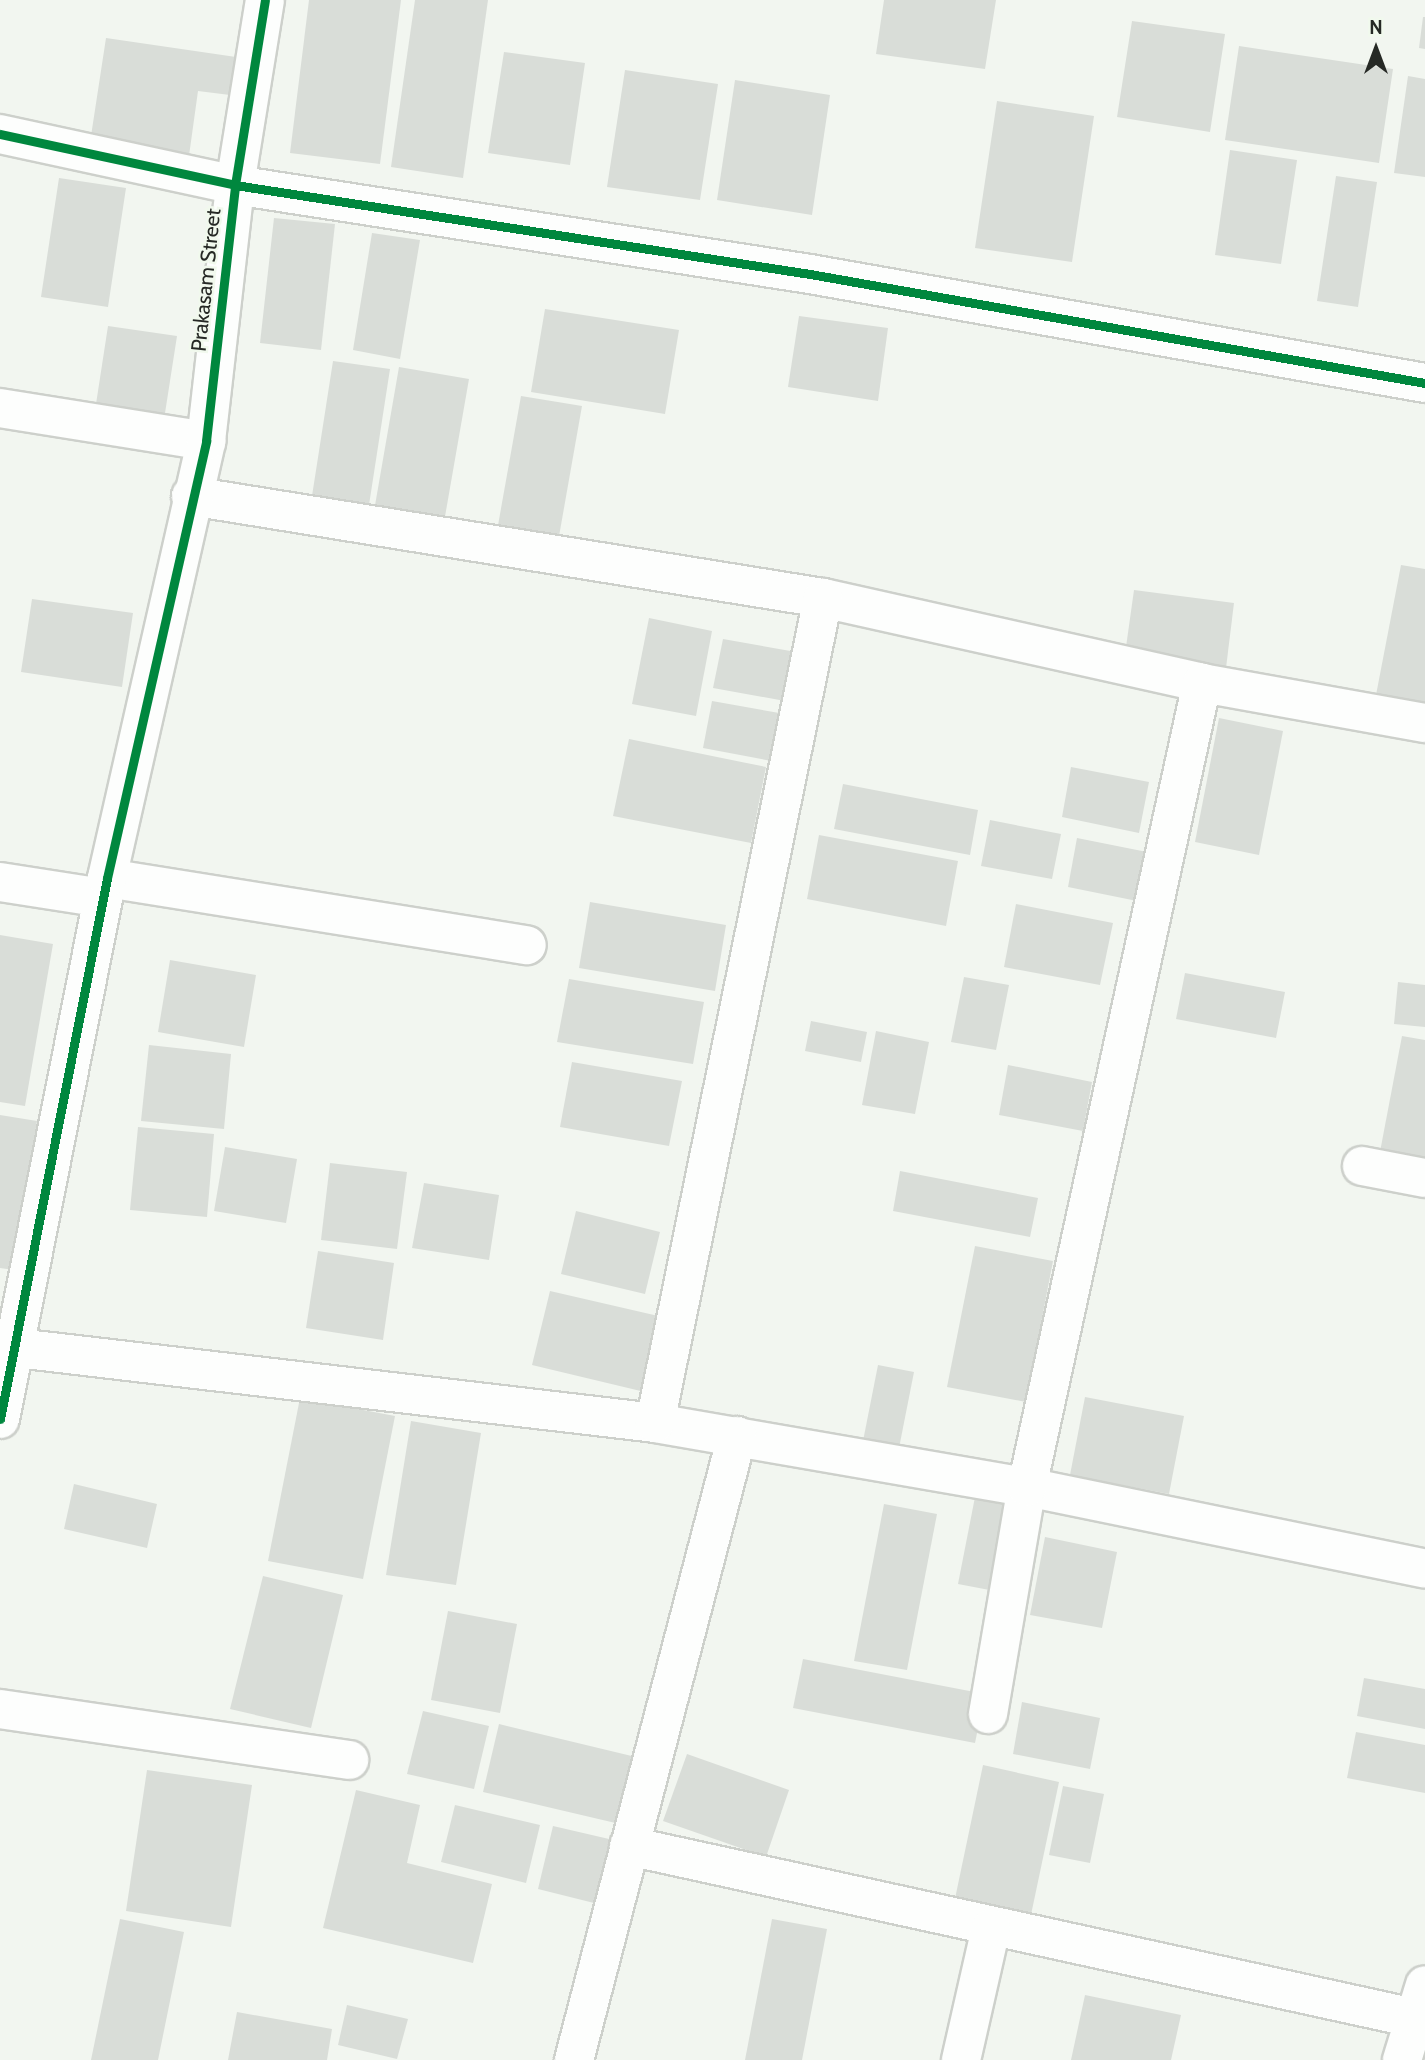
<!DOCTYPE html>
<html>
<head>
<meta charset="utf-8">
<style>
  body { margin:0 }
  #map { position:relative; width:1425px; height:2060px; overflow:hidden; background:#f2f6f0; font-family:Cabin,sans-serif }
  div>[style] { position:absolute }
  .building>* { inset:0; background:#d9ddd8 }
  .roads { filter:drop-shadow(2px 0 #cdd0cb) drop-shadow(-2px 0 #cdd0cb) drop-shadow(0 2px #cdd0cb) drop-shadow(0 -2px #cdd0cb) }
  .minor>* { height:38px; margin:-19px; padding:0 19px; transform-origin:19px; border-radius:19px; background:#fdfefd }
  .cycleway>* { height:9px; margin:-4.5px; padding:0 4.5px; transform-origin:4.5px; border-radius:4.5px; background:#00873e }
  span { translate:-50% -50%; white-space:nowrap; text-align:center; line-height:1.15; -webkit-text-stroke:5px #f1f9ed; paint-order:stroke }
  .street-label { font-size:21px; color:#262925 }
  .north { position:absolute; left:1341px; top:14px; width:70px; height:70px; -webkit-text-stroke:5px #f1f9ed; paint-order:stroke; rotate:0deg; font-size:19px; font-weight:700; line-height:28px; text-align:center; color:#262925 }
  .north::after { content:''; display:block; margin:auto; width:24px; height:32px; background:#262925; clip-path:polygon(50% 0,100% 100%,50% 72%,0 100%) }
</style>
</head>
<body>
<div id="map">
  <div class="building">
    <div style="clip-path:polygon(309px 0,401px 0,380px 164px,290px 153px)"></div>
    <div style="clip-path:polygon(415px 0,488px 0,463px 178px,391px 167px)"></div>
    <div style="clip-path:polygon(884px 0,996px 0,985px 69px,876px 54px)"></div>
    <div style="clip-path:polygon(1423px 17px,1425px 17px,1425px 49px,1419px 48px)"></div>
    <div style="clip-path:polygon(1132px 21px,1225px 34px,1210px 132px,1117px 117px)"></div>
    <div style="clip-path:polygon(106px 38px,236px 57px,230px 95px,198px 91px,188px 163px,89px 149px)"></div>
    <div style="clip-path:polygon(1239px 46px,1393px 69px,1379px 163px,1225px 140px)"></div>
    <div style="clip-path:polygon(504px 52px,585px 63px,570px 165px,488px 153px)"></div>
    <div style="clip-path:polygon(625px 70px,718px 84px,700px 200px,607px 187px)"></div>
    <div style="clip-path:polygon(1408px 76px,1425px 79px,1425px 177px,1394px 173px)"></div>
    <div style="clip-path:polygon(735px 80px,830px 95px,812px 215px,717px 200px)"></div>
    <div style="clip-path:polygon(997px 101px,1094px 116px,1072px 262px,975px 248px)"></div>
    <div style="clip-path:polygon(1230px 150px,1297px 160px,1281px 264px,1215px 255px)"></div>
    <div style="clip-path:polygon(1336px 176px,1377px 182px,1358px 307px,1317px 301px)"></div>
    <div style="clip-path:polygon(59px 178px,126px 188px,108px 307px,41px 297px)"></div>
    <div style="clip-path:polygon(274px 218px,335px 224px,321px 350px,260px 343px)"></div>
    <div style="clip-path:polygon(372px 233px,420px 240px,400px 359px,353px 350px)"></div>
    <div style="clip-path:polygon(545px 309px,679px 330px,665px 414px,531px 392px)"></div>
    <div style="clip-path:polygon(799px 316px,888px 328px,878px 401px,788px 387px)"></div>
    <div style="clip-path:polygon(108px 326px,177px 336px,163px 426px,94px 417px)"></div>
    <div style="clip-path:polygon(333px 361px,390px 369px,369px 505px,312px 496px)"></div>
    <div style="clip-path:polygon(399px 367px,469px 379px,443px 528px,373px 517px)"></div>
    <div style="clip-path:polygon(521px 396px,582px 406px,558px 542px,497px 531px)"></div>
    <div style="clip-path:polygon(1401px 565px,1425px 569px,1425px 705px,1376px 695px)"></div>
    <div style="clip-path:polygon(1134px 590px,1234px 603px,1226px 668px,1125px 654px)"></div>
    <div style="clip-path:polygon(32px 599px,133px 613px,122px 687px,21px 672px)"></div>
    <div style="clip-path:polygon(649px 618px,712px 631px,696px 716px,632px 704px)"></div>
    <div style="clip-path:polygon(723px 639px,796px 652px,785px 701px,713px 688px)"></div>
    <div style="clip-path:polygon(712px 701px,785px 714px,777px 762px,703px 748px)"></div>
    <div style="clip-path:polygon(1219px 718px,1283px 731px,1259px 855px,1195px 842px)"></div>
    <div style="clip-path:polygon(629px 739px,766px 767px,751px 843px,613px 816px)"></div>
    <div style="clip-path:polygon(1071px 767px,1149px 782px,1139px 833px,1062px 817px)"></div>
    <div style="clip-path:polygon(843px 784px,978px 810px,970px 855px,834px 829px)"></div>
    <div style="clip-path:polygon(990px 820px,1061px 834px,1052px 879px,981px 866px)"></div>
    <div style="clip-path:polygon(819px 835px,958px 861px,946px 926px,807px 899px)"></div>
    <div style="clip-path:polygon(1077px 838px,1152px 853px,1142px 902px,1068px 887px)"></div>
    <div style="clip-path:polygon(590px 902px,726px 925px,715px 991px,579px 968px)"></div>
    <div style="clip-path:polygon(1016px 904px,1113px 923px,1100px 985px,1004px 967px)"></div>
    <div style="clip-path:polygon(0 935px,53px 944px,25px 1106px,0 1102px)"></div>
    <div style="clip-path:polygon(170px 960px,256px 975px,244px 1047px,158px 1032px)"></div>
    <div style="clip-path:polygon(1185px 973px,1285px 992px,1276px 1038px,1176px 1019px)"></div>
    <div style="clip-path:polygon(964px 977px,1009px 985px,996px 1050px,951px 1042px)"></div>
    <div style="clip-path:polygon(569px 979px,704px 1002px,693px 1064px,557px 1042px)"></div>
    <div style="clip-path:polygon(1398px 982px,1425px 985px,1425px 1027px,1394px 1024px)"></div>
    <div style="clip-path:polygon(811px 1021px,867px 1032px,861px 1062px,805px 1051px)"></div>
    <div style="clip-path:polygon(876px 1031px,929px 1042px,915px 1114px,862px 1105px)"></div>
    <div style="clip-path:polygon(1402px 1036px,1425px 1040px,1425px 1166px,1379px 1157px)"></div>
    <div style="clip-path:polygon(149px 1045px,231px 1054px,224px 1129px,141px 1121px)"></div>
    <div style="clip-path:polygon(572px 1062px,682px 1081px,669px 1146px,560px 1127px)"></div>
    <div style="clip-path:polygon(1008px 1065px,1092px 1082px,1083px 1131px,999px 1115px)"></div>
    <div style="clip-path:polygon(0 1115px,37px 1121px,14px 1270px,0 1268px)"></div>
    <div style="clip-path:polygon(138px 1127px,214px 1134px,207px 1217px,130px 1210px)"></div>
    <div style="clip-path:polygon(225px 1147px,297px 1159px,286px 1223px,214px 1211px)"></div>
    <div style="clip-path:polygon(330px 1163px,407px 1172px,397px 1249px,321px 1240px)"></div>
    <div style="clip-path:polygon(900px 1171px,1038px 1198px,1030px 1237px,893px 1211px)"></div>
    <div style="clip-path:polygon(424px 1183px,499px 1195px,489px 1260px,412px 1248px)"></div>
    <div style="clip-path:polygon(576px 1211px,660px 1232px,645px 1294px,561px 1274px)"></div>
    <div style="clip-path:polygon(975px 1246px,1053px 1261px,1026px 1402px,947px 1387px)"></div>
    <div style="clip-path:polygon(318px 1251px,394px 1263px,383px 1340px,306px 1328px)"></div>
    <div style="clip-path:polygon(550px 1291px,667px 1318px,649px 1393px,532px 1365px)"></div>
    <div style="clip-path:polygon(878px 1365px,914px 1372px,899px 1448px,863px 1441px)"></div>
    <div style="clip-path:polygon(1085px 1397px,1184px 1416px,1169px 1494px,1070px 1475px)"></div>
    <div style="clip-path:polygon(300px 1398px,395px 1416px,363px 1579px,268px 1561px)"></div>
    <div style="clip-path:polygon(411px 1421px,481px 1433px,456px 1585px,386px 1575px)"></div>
    <div style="clip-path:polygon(74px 1484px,157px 1504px,147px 1548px,64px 1529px)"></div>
    <div style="clip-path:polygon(975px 1497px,1017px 1506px,1000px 1592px,958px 1584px)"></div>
    <div style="clip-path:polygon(884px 1504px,937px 1514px,907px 1670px,854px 1661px)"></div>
    <div style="clip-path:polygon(1045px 1537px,1117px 1552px,1102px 1628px,1030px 1615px)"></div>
    <div style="clip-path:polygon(263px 1576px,343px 1595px,311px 1728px,230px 1709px)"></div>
    <div style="clip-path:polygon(448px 1611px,517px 1624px,500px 1713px,431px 1700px)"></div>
    <div style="clip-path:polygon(803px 1659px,985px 1694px,975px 1743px,793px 1708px)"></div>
    <div style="clip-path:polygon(1364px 1678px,1425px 1689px,1425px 1729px,1357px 1716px)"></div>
    <div style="clip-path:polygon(1022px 1702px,1100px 1718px,1090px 1769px,1013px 1754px)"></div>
    <div style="clip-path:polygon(423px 1711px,489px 1726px,474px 1789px,407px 1774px)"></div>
    <div style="clip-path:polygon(499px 1724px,640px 1758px,624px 1825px,483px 1792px)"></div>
    <div style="clip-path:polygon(1356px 1732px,1425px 1745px,1425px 1793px,1347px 1778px)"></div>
    <div style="clip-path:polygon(687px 1754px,789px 1790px,766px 1857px,663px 1821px)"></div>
    <div style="clip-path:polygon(983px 1765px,1059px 1782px,1028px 1929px,952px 1913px)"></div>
    <div style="clip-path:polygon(147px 1770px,252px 1785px,231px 1927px,126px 1911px)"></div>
    <div style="clip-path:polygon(1063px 1786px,1104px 1794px,1090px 1863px,1049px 1855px)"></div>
    <div style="clip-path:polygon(356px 1790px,420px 1805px,407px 1863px,492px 1884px,473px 1963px,323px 1928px)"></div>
    <div style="clip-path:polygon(455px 1805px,540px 1825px,526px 1883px,441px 1862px)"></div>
    <div style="clip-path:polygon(553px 1826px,622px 1842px,606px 1906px,538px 1889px)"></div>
    <div style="clip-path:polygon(120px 1919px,184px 1932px,158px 2060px,91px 2060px)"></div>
    <div style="clip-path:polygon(772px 1919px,827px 1929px,802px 2060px,745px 2060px)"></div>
    <div style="clip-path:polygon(1085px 1995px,1181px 2015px,1171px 2060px,1071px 2060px)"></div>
    <div style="clip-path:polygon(347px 2005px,408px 2019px,397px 2059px,338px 2045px)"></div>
    <div style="clip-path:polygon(237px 2012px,332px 2029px,327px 2060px,228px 2060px)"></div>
  </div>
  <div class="roads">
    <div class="minor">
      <div style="left:0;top:134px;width:240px;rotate:12.2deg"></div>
      <div style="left:235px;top:185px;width:582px;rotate:8.8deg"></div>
      <div style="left:810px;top:274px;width:625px;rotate:10.05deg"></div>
      <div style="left:0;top:408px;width:209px;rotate:9.1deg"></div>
      <div style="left:191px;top:496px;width:640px;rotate:9.17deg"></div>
      <div style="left:823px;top:598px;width:388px;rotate:12.6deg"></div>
      <div style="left:1202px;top:683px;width:227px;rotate:10.2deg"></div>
      <div style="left:107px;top:878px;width:425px;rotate:9.1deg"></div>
      <div style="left:0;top:882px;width:104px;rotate:8.8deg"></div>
      <div style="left:1362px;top:1166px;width:64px;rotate:10.8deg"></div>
      <div style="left:0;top:1346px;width:660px;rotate:6.7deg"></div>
      <div style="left:655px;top:1423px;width:377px;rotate:9.8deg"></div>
      <div style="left:1027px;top:1487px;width:406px;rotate:11.6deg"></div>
      <div style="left:0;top:1419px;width:551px;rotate:-78.81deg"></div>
      <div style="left:107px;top:878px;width:448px;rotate:-77.2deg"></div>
      <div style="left:206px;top:441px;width:258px;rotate:-83.5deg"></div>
      <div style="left:235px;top:185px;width:187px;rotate:-80.8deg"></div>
      <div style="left:655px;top:1423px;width:842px;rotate:-78.49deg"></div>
      <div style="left:0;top:1709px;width:353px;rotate:8.3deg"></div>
      <div style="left:988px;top:1714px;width:230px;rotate:-80.3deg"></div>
      <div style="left:1027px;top:1487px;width:823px;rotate:-77.72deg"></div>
      <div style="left:629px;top:1846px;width:804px;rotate:12.36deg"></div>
      <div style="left:574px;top:2060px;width:645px;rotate:-75.36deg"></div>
      <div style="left:961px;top:2060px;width:135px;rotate:-77.2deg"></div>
      <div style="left:1402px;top:2060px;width:78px;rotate:-73deg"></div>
    </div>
  </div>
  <div class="cycleway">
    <div style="left:0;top:134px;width:240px;rotate:12.2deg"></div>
    <div style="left:235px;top:185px;width:582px;rotate:8.8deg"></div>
    <div style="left:810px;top:274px;width:625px;rotate:10.05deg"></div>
    <div style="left:0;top:1419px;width:551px;rotate:-78.81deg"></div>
    <div style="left:107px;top:878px;width:448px;rotate:-77.2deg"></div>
    <div style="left:206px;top:441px;width:258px;rotate:-83.5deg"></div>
    <div style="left:235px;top:185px;width:187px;rotate:-80.8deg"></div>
  </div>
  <div class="street-label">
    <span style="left:206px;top:280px;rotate:-84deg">Prakasam Street</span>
  </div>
  <div class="north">N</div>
</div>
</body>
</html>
